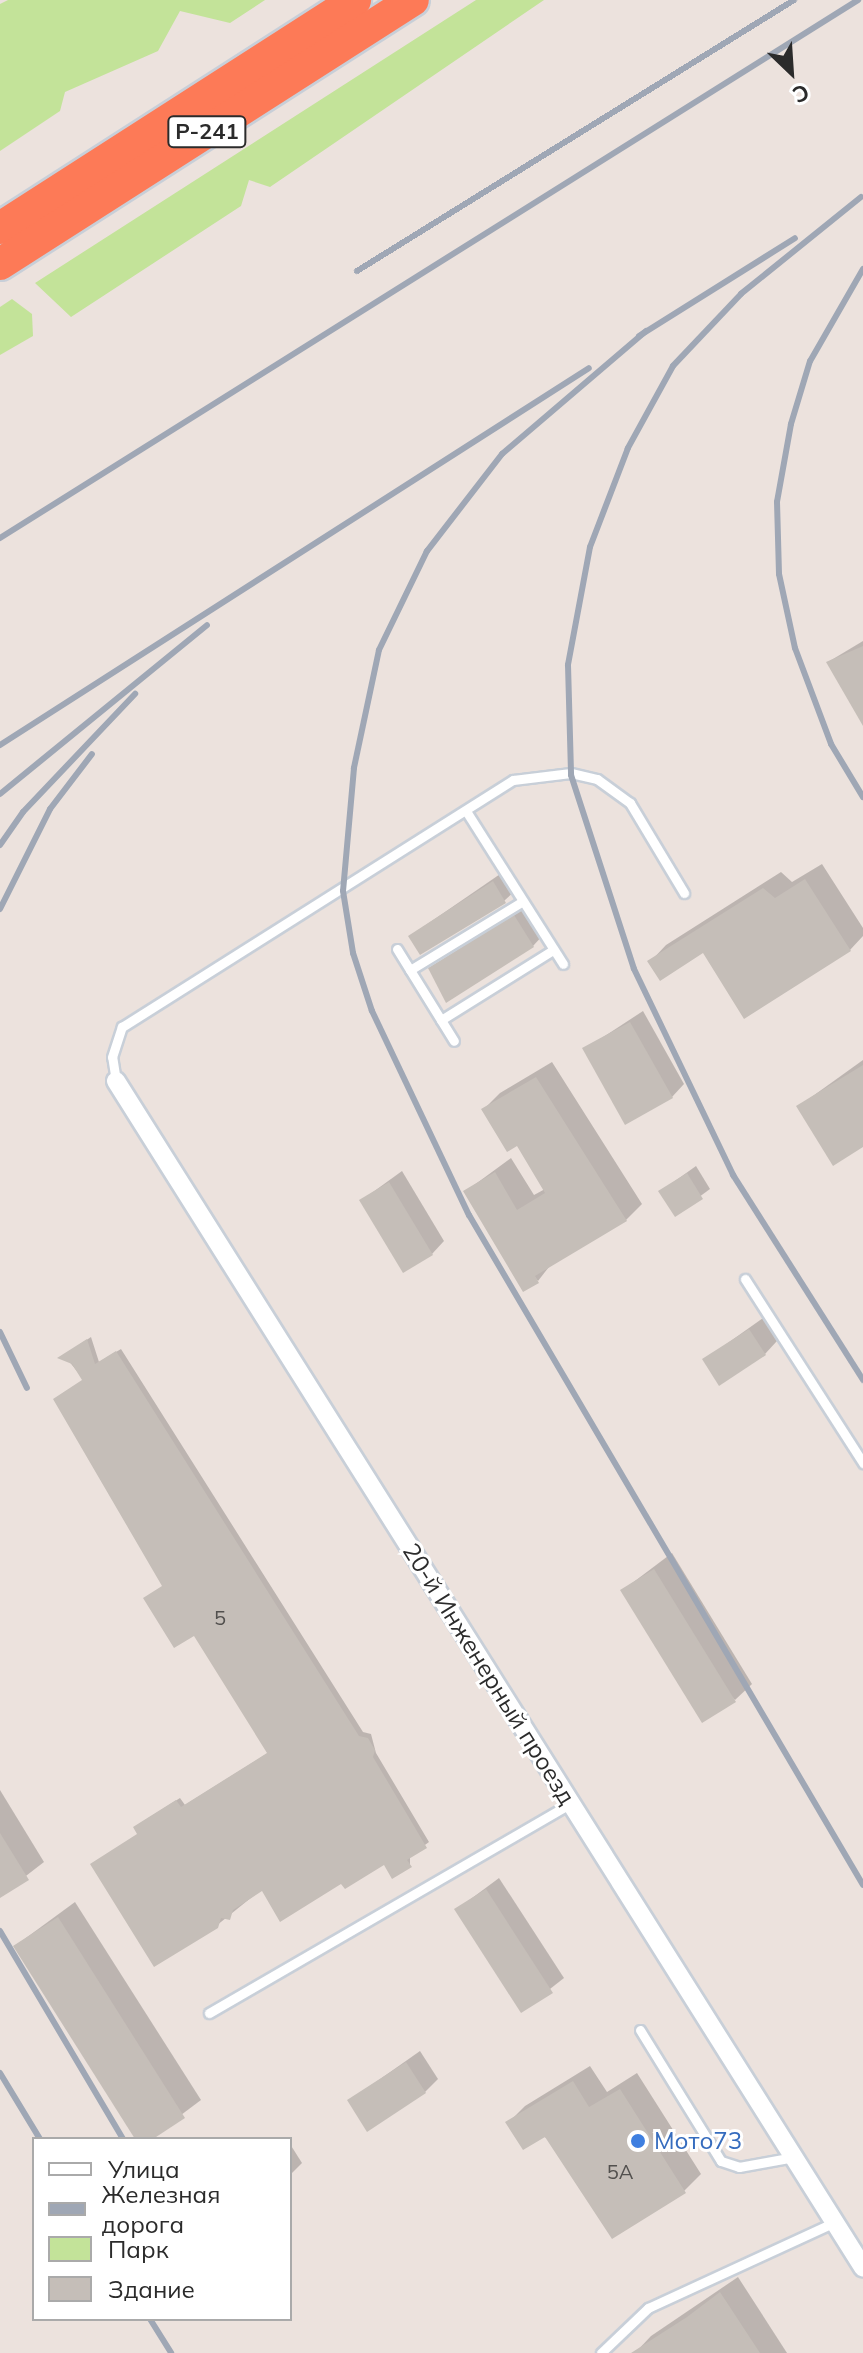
<!DOCTYPE html>
<html>
<head>
<meta charset="utf-8">
<style>
  body { margin:0 }
  #map { position:relative; width:863px; height:2353px; overflow:hidden; background:#ece2dd; font-family:Mulish,sans-serif }
  div>[style] { position:absolute }
  .green>* { inset:0; background:#c3e399 }
  .shadow>* { inset:0; background:#0003 }
  .building>* { inset:0; background:#c5beb8 }
  .roads { filter:drop-shadow(2px 0 #c8cfd8) drop-shadow(-2px 0 #c8cfd8) drop-shadow(0 2px #c8cfd8) drop-shadow(0 -2px #c8cfd8) }
  .lane>* { height:9px; margin:-4.5px; padding:0 4.5px; transform-origin:4.5px; border-radius:4.5px; background:#fff }
  .street>* { height:18px; margin:-9px; padding:0 9px; transform-origin:9px; border-radius:9px; background:#fff }
  .highway>* { height:32px; margin:-16px; padding:0 16px; transform-origin:16px; border-radius:16px; background:#fd7a57 }
  .rail>* { height:6px; margin:-3px; padding:0 3px; transform-origin:3px; border-radius:3px; background:#9fa7b5 }
  .dots>* { width:22px; height:22px; translate:-50% -50%; box-sizing:border-box; border:4px solid #fff; border-radius:50% }
  span { translate:-50% -50%; white-space:nowrap; text-align:center; line-height:1.15; -webkit-text-stroke:6px #fff; paint-order:stroke }
  .number-label { font-size:20px; color:#52504e }
  .number-label span { -webkit-text-stroke-width:0 }
  .shield-label span { padding:2px 6px; background:#fff; border:2px solid; border-radius:6px; -webkit-text-stroke-width:0 }
  .shield-label { font-size:22px; color:#2b2b2b; font-weight:700 }
  .street-label { font-size:24px; color:#2b2b2b }
  .shop-label { font-size:24px; color:#366cbe }
  .left { translate:0 -50%; text-align:left }
  .legend { position:absolute; left:32px; top:2137px; width:260px; height:184px; box-sizing:border-box; background:#fff; border:2px solid #aaa; margin:0; padding:10px 14px; list-style:none; font-size:24px; color:#2b2b2b }
  .legend li { display:flex; align-items:center; gap:16px; height:40px }
  .legend b { width:40px; border:2px solid #aaa }
  .north { position:absolute; left:751px; top:32px; width:80px; height:80px; -webkit-text-stroke:6px #fff; paint-order:stroke; rotate:155deg; font-size:22px; font-weight:700; line-height:32px; text-align:center; color:#2b2b2b }
  .north::after { content:''; display:block; margin:auto; width:28px; height:36px; background:#2b2b2b; clip-path:polygon(50% 0,100% 100%,50% 72%,0 100%) }
</style>
</head>
<body>
<div id="map">
  <div class="green">
    <div style="clip-path:polygon(8px 0,265px 0,230px 23px,180px 11px,158px 51px,65px 92px,60px 111px,0 151px,0 4px)"></div>
    <div style="clip-path:polygon(476px 0,544px 0,270px 187px,249px 180px,241px 206px,71px 317px,35px 283px)"></div>
    <div style="clip-path:polygon(12px 299px,32px 314px,33px 336px,0 355px,0 307px)"></div>
  </div>
  <div class="shadow">
    <div style="clip-path:polygon(863px 641px,863px 701px,828px 662px)"></div>
    <div style="clip-path:polygon(822px 864px,863px 928px,863px 936px,850px 950px,704px 951px,650px 962px,666px 945px,781px 872px,792px 882px)"></div>
    <div style="clip-path:polygon(506px 870px,517px 889px,504px 901px,410px 936px)"></div>
    <div style="clip-path:polygon(527px 904px,545px 933px,533px 946px,430px 968px)"></div>
    <div style="clip-path:polygon(643px 1011px,684px 1084px,672px 1097px,585px 1049px)"></div>
    <div style="clip-path:polygon(863px 1060px,863px 1145px,799px 1106px)"></div>
    <div style="clip-path:polygon(552px 1062px,642px 1204px,626px 1220px,552px 1263px,538px 1281px,466px 1191px,511px 1158px,534px 1195px,545px 1189px,518px 1143px,484px 1109px,500px 1093px)"></div>
    <div style="clip-path:polygon(696px 1166px,710px 1189px,676px 1214px,661px 1191px)"></div>
    <div style="clip-path:polygon(402px 1171px,444px 1241px,432px 1254px,362px 1200px)"></div>
    <div style="clip-path:polygon(763px 1318px,777px 1341px,765px 1354px,704px 1360px)"></div>
    <div style="clip-path:polygon(91px 1337px,99px 1362px,121px 1349px,363px 1732px,371px 1734px,376px 1753px,429px 1842px,410px 1856px,410px 1865px,385px 1862px,342px 1881px,262px 1889px,216px 1926px,139px 1834px,139px 1824px,180px 1798px,185px 1805px,268px 1753px,164px 1585px,84px 1380px,64px 1355px)"></div>
    <div style="clip-path:polygon(672px 1553px,752px 1684px,735px 1700px,623px 1590px)"></div>
    <div style="clip-path:polygon(0 1790px,44px 1862px,0 1896px)"></div>
    <div style="clip-path:polygon(499px 1878px,564px 1978px,522px 2011px,456px 1910px)"></div>
    <div style="clip-path:polygon(75px 1902px,201px 2100px,149px 2139px,138px 2139px,15px 1946px)"></div>
    <div style="clip-path:polygon(420px 2051px,438px 2079px,425px 2092px,349px 2101px)"></div>
    <div style="clip-path:polygon(590px 2066px,607px 2092px,637px 2073px,701px 2174px,684px 2191px,508px 2123px,525px 2106px)"></div>
    <div style="clip-path:polygon(290px 2144px,302px 2163px,290px 2175px)"></div>
    <div style="clip-path:polygon(738px 2277px,787px 2353px,635px 2353px,651px 2336px)"></div>
  </div>
  <div class="building">
    <div style="clip-path:polygon(863px 646px,863px 726px,826px 662px)"></div>
    <div style="clip-path:polygon(805px 879px,851px 951px,744px 1019px,703px 953px,660px 981px,647px 961px,763px 888px,775px 898px)"></div>
    <div style="clip-path:polygon(493px 881px,506px 903px,420px 955px,408px 936px)"></div>
    <div style="clip-path:polygon(514px 915px,534px 947px,446px 1003px,428px 968px)"></div>
    <div style="clip-path:polygon(630px 1022px,673px 1098px,625px 1125px,582px 1048px)"></div>
    <div style="clip-path:polygon(863px 1065px,863px 1147px,833px 1166px,796px 1106px)"></div>
    <div style="clip-path:polygon(536px 1077px,627px 1221px,535px 1276px,539px 1283px,523px 1292px,463px 1191px,495px 1172px,517px 1210px,545px 1193px,517px 1146px,507px 1152px,481px 1109px)"></div>
    <div style="clip-path:polygon(687px 1173px,703px 1199px,675px 1217px,658px 1191px)"></div>
    <div style="clip-path:polygon(389px 1182px,433px 1255px,403px 1273px,359px 1200px)"></div>
    <div style="clip-path:polygon(749px 1329px,766px 1355px,719px 1386px,702px 1359px)"></div>
    <div style="clip-path:polygon(87px 1339px,95px 1364px,116px 1351px,359px 1736px,368px 1738px,375px 1750px,373px 1757px,427px 1848px,407px 1860px,412px 1867px,392px 1879px,384px 1865px,345px 1889px,341px 1884px,280px 1922px,262px 1891px,233px 1910px,230px 1920px,221px 1918px,218px 1928px,154px 1967px,90px 1864px,137px 1834px,133px 1827px,176px 1800px,181px 1807px,267px 1753px,194px 1636px,174px 1648px,143px 1598px,162px 1586px,53px 1399px,82px 1380px,72px 1364px,57px 1358px)"></div>
    <div style="clip-path:polygon(654px 1569px,736px 1702px,702px 1723px,620px 1590px)"></div>
    <div style="clip-path:polygon(0 1833px,29px 1880px,0 1898px)"></div>
    <div style="clip-path:polygon(486px 1889px,553px 1993px,521px 2013px,454px 1909px)"></div>
    <div style="clip-path:polygon(58px 1917px,185px 2118px,153px 2139px,135px 2139px,13px 1946px)"></div>
    <div style="clip-path:polygon(406px 2062px,426px 2093px,367px 2132px,347px 2100px)"></div>
    <div style="clip-path:polygon(573px 2081px,589px 2107px,620px 2089px,686px 2193px,612px 2239px,545px 2137px,523px 2150px,505px 2122px)"></div>
    <div style="clip-path:polygon(720px 2292px,760px 2353px,631px 2353px,687px 2317px)"></div>
  </div>
  <div class="roads">
    <div class="lane">
      <div style="left:466px;top:811px;width:181px;rotate:57.6deg"></div>
      <div style="left:397px;top:949px;width:108px;rotate:58.2deg"></div>
      <div style="left:410px;top:970px;width:132px;rotate:-31.4deg"></div>
      <div style="left:441px;top:1020px;width:132px;rotate:-32deg"></div>
      <div style="left:116px;top:1081px;width:24px;rotate:-99deg"></div>
      <div style="left:112px;top:1057px;width:32px;rotate:-72deg"></div>
      <div style="left:122px;top:1027px;width:462px;rotate:-32.3deg"></div>
      <div style="left:513px;top:780px;width:58px;rotate:-6.9deg"></div>
      <div style="left:571px;top:773px;width:27px;rotate:13deg"></div>
      <div style="left:597px;top:779px;width:41px;rotate:36deg"></div>
      <div style="left:630px;top:803px;width:105px;rotate:59deg"></div>
      <div style="left:745px;top:1279px;width:219px;rotate:57.3deg"></div>
      <div style="left:209px;top:2013px;width:419px;rotate:-30.1deg"></div>
      <div style="left:640px;top:2030px;width:154px;rotate:58.3deg"></div>
      <div style="left:721px;top:2161px;width:19px;rotate:18deg"></div>
      <div style="left:739px;top:2167px;width:56px;rotate:-10.3deg"></div>
      <div style="left:601px;top:2353px;width:65px;rotate:-43.8deg"></div>
      <div style="left:648px;top:2308px;width:206px;rotate:-24.7deg"></div>
    </div>
    <div class="street">
      <div style="left:116px;top:1081px;width:1402px;rotate:57.8deg"></div>
    </div>
    <div class="highway">
      <div style="left:0;top:228px;width:422px;rotate:-32.7deg"></div>
      <div style="left:0;top:264px;width:490px;rotate:-32.6deg"></div>
    </div>
  </div>
  <div class="rail">
    <div style="left:861px;top:197px;width:154px;rotate:141.1deg"></div>
    <div style="left:741px;top:294px;width:99px;rotate:133.4deg"></div>
    <div style="left:673px;top:366px;width:94px;rotate:118.8deg"></div>
    <div style="left:628px;top:448px;width:106px;rotate:111deg"></div>
    <div style="left:590px;top:547px;width:120px;rotate:100.6deg"></div>
    <div style="left:568px;top:665px;width:110px;rotate:88.4deg"></div>
    <div style="left:571px;top:775px;width:204px;rotate:72deg"></div>
    <div style="left:634px;top:969px;width:229px;rotate:64.3deg"></div>
    <div style="left:733px;top:1175px;width:243px;rotate:57.6deg"></div>
    <div style="left:863px;top:269px;width:106px;rotate:119.9deg"></div>
    <div style="left:810px;top:361px;width:66px;rotate:106.8deg"></div>
    <div style="left:791px;top:424px;width:79px;rotate:100.2deg"></div>
    <div style="left:777px;top:502px;width:72px;rotate:88.4deg"></div>
    <div style="left:779px;top:574px;width:76px;rotate:77.8deg"></div>
    <div style="left:795px;top:648px;width:103px;rotate:69.4deg"></div>
    <div style="left:831px;top:744px;width:62px;rotate:58.9deg"></div>
    <div style="left:357px;top:271px;width:514px;rotate:-31.8deg"></div>
    <div style="left:646px;top:331px;width:189px;rotate:139.5deg"></div>
    <div style="left:502px;top:454px;width:123px;rotate:127.7deg"></div>
    <div style="left:427px;top:551px;width:110px;rotate:115.9deg"></div>
    <div style="left:379px;top:650px;width:121px;rotate:102deg"></div>
    <div style="left:354px;top:768px;width:123px;rotate:95.1deg"></div>
    <div style="left:343px;top:891px;width:63px;rotate:80.8deg"></div>
    <div style="left:353px;top:953px;width:61px;rotate:71.9deg"></div>
    <div style="left:372px;top:1011px;width:226px;rotate:64.6deg"></div>
    <div style="left:469px;top:1215px;width:777px;rotate:59.54deg"></div>
    <div style="left:639px;top:336px;width:184px;rotate:-32.1deg"></div>
    <div style="left:0;top:538px;width:1013px;rotate:-32.09deg"></div>
    <div style="left:0;top:745px;width:699px;rotate:-32.62deg"></div>
    <div style="left:0;top:794px;width:267px;rotate:-39.2deg"></div>
    <div style="left:0;top:845px;width:40px;rotate:-55.1deg"></div>
    <div style="left:23px;top:812px;width:163px;rotate:-46.5deg"></div>
    <div style="left:0;top:909px;width:112px;rotate:-63.4deg"></div>
    <div style="left:50px;top:809px;width:69px;rotate:-52.6deg"></div>
    <div style="left:0;top:1332px;width:62px;rotate:64.3deg"></div>
    <div style="left:0;top:1931px;width:242px;rotate:59.4deg"></div>
    <div style="left:0;top:2073px;width:77px;rotate:58.8deg"></div>
    <div style="left:150px;top:2319px;width:40px;rotate:58deg"></div>
  </div>
  <div class="dots">
    <div style="left:638px;top:2141px;background:#3f7fe0"></div>
  </div>
  <div class="number-label">
    <span style="left:220px;top:1617px">5</span>
    <span style="left:620px;top:2171px">5А</span>
  </div>
  <div class="shield-label">
    <span style="left:207px;top:132px">Р-241</span>
  </div>
  <div class="street-label">
    <span style="left:489px;top:1674px;rotate:58deg">20-й Инженерный проезд</span>
  </div>
  <div class="shop-label">
    <span class="left" style="left:654px;top:2141px">Мото73</span>
  </div>
  <ul class="legend">
  <li><b style="height:10px;background:#fff"></b>Улица</li>
  <li><b style="height:10px;background:#9fa7b5"></b>Железная дорога</li>
  <li><b style="height:22px;background:#c3e399"></b>Парк</li>
  <li><b style="height:22px;background:#c5beb8"></b>Здание</li>
  </ul>
  <div class="north">С</div>
</div>
</body>
</html>
